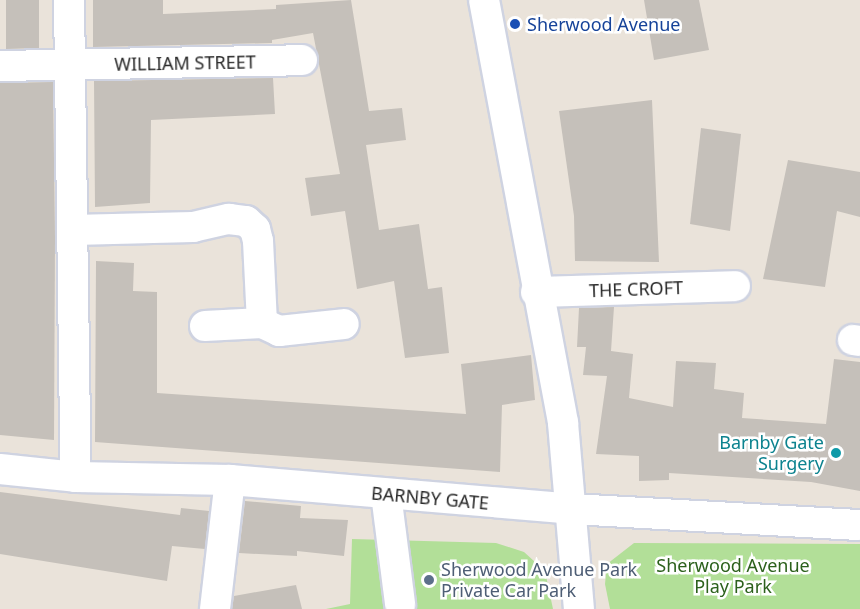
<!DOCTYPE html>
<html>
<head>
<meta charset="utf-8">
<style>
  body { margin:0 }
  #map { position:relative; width:860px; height:609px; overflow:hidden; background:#eae3da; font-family:"Noto Sans",sans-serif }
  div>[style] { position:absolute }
  .green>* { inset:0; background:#b2df98 }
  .building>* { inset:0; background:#c5c0ba }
  .roads { filter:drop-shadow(2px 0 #cfd3e1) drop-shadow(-2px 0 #cfd3e1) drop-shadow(0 2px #cfd3e1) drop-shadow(0 -2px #cfd3e1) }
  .minor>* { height:30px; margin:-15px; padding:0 15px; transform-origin:15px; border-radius:15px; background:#fff }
  .dots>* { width:16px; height:16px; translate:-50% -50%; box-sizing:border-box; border:3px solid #fff; border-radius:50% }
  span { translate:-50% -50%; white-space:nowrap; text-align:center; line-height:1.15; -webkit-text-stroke:5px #fff; paint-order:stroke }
  .transit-label { font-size:18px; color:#164399 }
  .left { translate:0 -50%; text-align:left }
  .street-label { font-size:18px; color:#282828 }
  .culture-label { font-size:18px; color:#0d838f }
  .right { translate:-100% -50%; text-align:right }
  .park-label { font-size:18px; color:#2c611c }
  .service-label { font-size:18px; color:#4e5e75 }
</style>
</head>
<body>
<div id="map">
  <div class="green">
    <div style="clip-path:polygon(352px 539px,496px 543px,524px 552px,545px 571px,553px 609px,326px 609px,350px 604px)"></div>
    <div style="clip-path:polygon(634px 543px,860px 544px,860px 609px,610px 609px,605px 584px,607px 564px)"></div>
  </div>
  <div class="building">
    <div style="clip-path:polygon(6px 0,39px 0,39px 48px,6px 49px)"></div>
    <div style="clip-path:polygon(93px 0,163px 0,163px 14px,276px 9px,276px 5px,351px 0,369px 111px,402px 108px,406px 140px,366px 145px,379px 230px,419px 224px,428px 289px,442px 287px,449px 353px,405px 358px,394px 281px,357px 289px,345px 211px,311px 216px,305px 178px,340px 174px,313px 33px,272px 40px,272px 43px,93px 47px)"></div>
    <div style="clip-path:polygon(644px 0,699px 0,709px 50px,654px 60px)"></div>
    <div style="clip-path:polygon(273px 78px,275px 114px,151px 120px,150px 203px,95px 207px,94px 81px)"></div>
    <div style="clip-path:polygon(53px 82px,55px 238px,54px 440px,0 435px,0 83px)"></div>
    <div style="clip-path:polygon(652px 100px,659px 262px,575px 261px,574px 216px,559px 111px)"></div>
    <div style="clip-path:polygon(701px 128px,741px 134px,730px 231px,690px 224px)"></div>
    <div style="clip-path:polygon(788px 160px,860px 172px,860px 217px,837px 211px,825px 287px,763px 279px)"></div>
    <div style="clip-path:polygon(96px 261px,134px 263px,133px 291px,157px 292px,157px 393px,466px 414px,461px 364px,531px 355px,535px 400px,502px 405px,500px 472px,95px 442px)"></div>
    <div style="clip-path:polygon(614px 307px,611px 351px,633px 354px,629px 398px,673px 407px,676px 361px,716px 363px,714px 389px,744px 393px,742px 418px,826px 424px,834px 359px,860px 362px,860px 491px,811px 482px,669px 473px,669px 480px,639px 481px,639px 456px,596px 454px,607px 376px,583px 375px,586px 347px,577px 347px,579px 308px)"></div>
    <div style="clip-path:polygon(0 492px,180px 515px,181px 508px,209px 511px,205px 549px,172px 546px,167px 581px,0 554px)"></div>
    <div style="clip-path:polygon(245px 501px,301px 506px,300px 518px,348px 520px,344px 556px,297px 551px,297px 556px,239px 553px)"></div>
    <div style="clip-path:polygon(296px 585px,302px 609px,232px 609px,234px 596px)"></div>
  </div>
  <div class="roads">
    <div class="minor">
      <div style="left:69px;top:0;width:477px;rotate:89.2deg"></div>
      <div style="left:484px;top:0;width:430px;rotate:79.4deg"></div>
      <div style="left:563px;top:423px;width:187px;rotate:85.1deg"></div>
      <div style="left:0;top:66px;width:302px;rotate:-1.1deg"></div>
      <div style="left:73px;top:230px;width:120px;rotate:-1.4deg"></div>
      <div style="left:193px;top:227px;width:37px;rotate:-13deg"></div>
      <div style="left:229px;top:219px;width:17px;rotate:7deg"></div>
      <div style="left:246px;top:221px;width:12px;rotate:42deg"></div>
      <div style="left:255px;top:229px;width:12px;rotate:76deg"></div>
      <div style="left:258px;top:241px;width:82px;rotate:87.2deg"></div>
      <div style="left:536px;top:292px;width:199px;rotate:-1.7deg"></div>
      <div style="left:205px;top:326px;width:57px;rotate:-3deg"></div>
      <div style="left:262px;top:323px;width:19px;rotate:25deg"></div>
      <div style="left:279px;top:331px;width:65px;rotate:-6.1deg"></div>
      <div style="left:853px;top:340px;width:7px;rotate:8deg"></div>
      <div style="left:0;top:469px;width:76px;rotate:6deg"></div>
      <div style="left:76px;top:477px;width:154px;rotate:1.1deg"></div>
      <div style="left:230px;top:480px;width:343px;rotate:4.8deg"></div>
      <div style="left:572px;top:509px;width:288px;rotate:3.2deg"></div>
      <div style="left:386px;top:494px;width:111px;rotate:82.7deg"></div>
      <div style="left:215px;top:609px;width:130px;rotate:-83.4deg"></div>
    </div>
  </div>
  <div class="dots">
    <div style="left:515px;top:24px;background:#1a4fb4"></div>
    <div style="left:836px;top:453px;background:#0f9aa8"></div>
    <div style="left:429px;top:580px;background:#5c6f8a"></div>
  </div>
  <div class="transit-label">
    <span class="left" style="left:527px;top:24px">Sherwood Avenue</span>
  </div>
  <div class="street-label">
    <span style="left:185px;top:63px;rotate:-1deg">WILLIAM STREET</span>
    <span style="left:636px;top:289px;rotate:-2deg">THE CROFT</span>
    <span style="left:430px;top:498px;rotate:5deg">BARNBY GATE</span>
  </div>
  <div class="culture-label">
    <span class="right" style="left:824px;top:453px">Barnby Gate<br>Surgery</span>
  </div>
  <div class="park-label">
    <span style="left:733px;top:576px">Sherwood Avenue<br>Play Park</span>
  </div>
  <div class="service-label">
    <span class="left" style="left:441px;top:580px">Sherwood Avenue Park<br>Private Car Park</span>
  </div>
</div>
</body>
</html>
